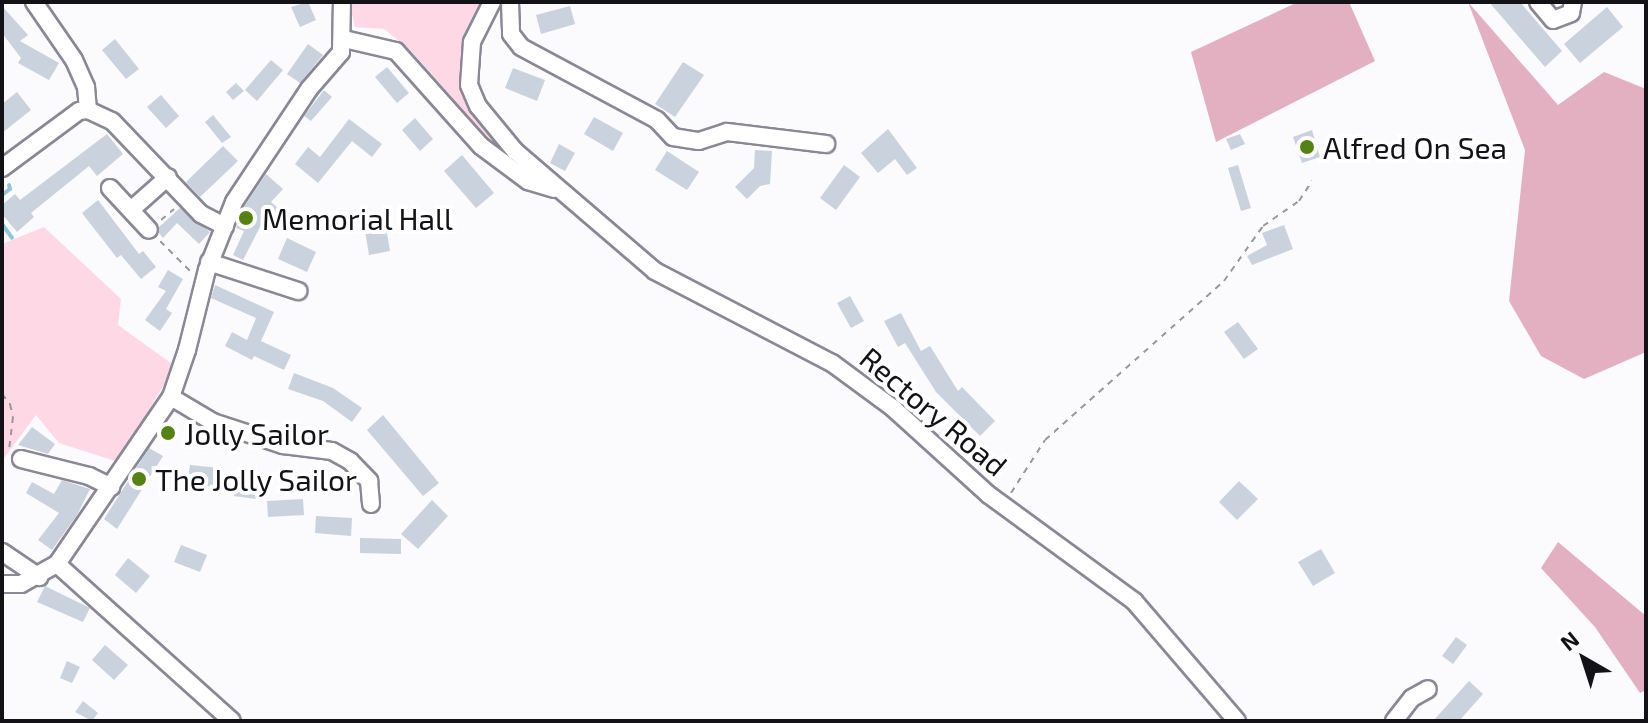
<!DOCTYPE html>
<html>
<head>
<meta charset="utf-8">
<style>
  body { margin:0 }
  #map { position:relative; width:1648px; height:723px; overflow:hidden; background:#fbfafd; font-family:"Exo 2",sans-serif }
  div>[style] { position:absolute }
  .green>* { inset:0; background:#fed9e5 }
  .forest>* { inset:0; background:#e2b0c1 }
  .stream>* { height:4px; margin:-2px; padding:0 2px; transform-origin:2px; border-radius:2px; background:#93c5dc }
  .building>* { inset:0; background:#cad2de }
  .path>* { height:2px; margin-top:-1px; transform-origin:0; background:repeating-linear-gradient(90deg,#98979b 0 6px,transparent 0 12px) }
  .roads { filter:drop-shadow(2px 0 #8a8895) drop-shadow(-2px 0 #8a8895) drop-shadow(0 2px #8a8895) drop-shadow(0 -2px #8a8895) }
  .minor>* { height:16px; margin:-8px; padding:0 8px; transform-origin:8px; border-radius:8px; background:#fff }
  .dots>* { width:22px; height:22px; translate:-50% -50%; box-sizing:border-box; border:4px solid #fff; border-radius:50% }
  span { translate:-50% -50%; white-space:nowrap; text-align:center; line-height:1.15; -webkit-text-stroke:8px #fff; paint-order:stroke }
  .poi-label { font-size:30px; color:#131217 }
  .left { translate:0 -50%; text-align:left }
  .street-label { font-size:30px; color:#131217 }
  .frame { position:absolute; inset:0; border:4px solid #131217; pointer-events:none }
  .north { position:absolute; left:1544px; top:619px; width:80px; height:80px; -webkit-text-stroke:6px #fff; paint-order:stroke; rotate:321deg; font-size:22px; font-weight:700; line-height:32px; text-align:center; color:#131217 }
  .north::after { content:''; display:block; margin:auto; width:28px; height:36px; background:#131217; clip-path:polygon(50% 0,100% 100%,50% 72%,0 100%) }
</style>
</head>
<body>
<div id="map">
  <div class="green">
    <div style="clip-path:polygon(349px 2px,480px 2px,463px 43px,462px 78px,533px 178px,473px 130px,450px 95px,410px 50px,384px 29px,355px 27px)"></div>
    <div style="clip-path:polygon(44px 227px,121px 299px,118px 325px,175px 366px,118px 462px,59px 443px,36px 415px,2px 461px,2px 244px)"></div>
  </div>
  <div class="forest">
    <div style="clip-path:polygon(1298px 2px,1349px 2px,1375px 61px,1216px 142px,1191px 52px)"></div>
    <div style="clip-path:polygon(1468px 2px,1558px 105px,1604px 72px,1646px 89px,1646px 352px,1584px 379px,1541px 356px,1509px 301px,1525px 150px)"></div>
    <div style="clip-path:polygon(1558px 542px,1646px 616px,1646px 690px,1640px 693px,1595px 627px,1541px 568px)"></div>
  </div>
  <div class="stream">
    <div style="left:2px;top:195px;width:10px;rotate:-37deg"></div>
    <div style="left:10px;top:189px;width:4px;rotate:-104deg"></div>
    <div style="left:2px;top:224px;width:17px;rotate:54deg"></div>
  </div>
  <div class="building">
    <div style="clip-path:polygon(308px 2px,316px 20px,300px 27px,291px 7px)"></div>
    <div style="clip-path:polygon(1489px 2px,1520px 2px,1562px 51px,1545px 67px)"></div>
    <div style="clip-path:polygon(2px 6px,28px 35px,20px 41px,59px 63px,49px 80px,18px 63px,21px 58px,2px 33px)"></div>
    <div style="clip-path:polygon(570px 6px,575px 24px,541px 34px,536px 15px)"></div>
    <div style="clip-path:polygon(1607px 7px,1623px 27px,1580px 63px,1564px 44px)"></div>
    <div style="clip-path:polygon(115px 39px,139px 69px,126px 79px,102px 50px)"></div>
    <div style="clip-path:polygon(308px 44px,323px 55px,300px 83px,287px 74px)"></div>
    <div style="clip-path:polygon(271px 60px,283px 70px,257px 101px,245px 90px)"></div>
    <div style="clip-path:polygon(683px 62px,704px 75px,675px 117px,655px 104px)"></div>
    <div style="clip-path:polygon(387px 67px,409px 93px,397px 103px,375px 77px)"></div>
    <div style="clip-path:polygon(513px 68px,545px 80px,537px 101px,505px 88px)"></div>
    <div style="clip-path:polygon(236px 83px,244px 91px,233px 100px,226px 92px)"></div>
    <div style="clip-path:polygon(324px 90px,332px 97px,311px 121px,304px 116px)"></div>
    <div style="clip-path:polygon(17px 92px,31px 110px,2px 133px,2px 104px)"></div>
    <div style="clip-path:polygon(161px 95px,179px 116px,166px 128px,147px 107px)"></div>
    <div style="clip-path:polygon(213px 115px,231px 137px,222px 143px,205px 122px)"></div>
    <div style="clip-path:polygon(594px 117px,623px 133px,613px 151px,584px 134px)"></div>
    <div style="clip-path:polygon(415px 118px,433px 139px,420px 151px,402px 130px)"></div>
    <div style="clip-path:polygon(349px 119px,382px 144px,372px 157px,352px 141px,318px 183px,295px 164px,308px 147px,320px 157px)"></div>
    <div style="clip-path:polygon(888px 129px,917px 168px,907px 175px,895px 159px,878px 173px,861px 153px)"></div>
    <div style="clip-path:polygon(1312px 130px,1320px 157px,1302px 163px,1293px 137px)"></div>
    <div style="clip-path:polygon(107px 134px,123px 154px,97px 176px,89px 166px,31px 213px,34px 217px,17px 232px,2px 214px,2px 205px,15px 194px,20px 200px)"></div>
    <div style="clip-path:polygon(1240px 134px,1245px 144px,1231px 150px,1226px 139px)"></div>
    <div style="clip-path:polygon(559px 144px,575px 153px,565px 171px,550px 163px)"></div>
    <div style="clip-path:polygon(223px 146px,238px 161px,200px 197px,186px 182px)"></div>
    <div style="clip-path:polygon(755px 150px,772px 151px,770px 184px,760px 186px,747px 199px,735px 187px,754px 168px)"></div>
    <div style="clip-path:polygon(667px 151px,699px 172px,687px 190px,655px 170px)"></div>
    <div style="clip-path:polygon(462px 155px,494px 193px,476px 208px,444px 171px)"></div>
    <div style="clip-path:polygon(844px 165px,860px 177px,836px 210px,820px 198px)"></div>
    <div style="clip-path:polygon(1238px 165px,1251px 208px,1241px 211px,1228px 168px)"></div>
    <div style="clip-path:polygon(266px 174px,283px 189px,271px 202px,292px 220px,286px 233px,262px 223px,243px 260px,233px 255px,244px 231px,236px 228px,244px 207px)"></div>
    <div style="clip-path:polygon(98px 200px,139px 254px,143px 251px,156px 267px,141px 279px,121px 255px,117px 258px,82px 213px)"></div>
    <div style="clip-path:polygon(180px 208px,210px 232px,199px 244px,177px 223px,163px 238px,159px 233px,159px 227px)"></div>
    <div style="clip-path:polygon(385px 221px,390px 251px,369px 255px,364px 225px)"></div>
    <div style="clip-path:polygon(1284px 225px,1293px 249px,1252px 265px,1247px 256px,1267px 245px,1262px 233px)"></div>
    <div style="clip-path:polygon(287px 238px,316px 252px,307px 272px,278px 259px)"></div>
    <div style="clip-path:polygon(168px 270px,183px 279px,166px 309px,172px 313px,160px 331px,145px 320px,166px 291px,158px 287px)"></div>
    <div style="clip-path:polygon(215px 285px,274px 312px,261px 341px,291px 355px,284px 370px,254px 356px,252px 360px,225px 346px,232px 332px,247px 340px,256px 318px,211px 298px)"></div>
    <div style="clip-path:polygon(850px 296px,864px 321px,851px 328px,837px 303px)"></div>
    <div style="clip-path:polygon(901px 313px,921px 351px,930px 346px,958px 391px,962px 387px,995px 421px,980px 436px,936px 392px,905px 343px,898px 347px,884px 321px)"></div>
    <div style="clip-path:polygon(1238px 322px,1258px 349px,1244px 359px,1224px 332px)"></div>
    <div style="clip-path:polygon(294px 373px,333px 388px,362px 408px,352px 422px,323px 401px,288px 389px)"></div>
    <div style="clip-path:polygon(383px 415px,439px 483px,423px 496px,367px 430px)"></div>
    <div style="clip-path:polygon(32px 427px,55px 444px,48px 454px,18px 445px)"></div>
    <div style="clip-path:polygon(149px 448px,163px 456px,117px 529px,104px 519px)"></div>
    <div style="clip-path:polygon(190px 465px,220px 468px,219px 475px,266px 481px,264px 500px,234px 496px,234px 489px,187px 484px)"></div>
    <div style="clip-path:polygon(62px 480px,90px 489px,77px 515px,52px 550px,38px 540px,59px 513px,26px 493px,32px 482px,54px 494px)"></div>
    <div style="clip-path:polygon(1239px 481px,1258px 499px,1237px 520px,1219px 502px)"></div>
    <div style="clip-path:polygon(303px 499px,304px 515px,268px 517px,267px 501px)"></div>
    <div style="clip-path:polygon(432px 500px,448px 516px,418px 549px,401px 534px)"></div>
    <div style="clip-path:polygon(316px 516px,352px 518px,351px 536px,315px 533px)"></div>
    <div style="clip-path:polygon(360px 538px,401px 539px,401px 554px,360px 553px)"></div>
    <div style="clip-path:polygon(181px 545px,207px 555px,200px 572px,174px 562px)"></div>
    <div style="clip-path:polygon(1321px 549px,1335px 573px,1313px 586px,1298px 562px)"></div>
    <div style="clip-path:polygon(128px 558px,150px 576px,136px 593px,115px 575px)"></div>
    <div style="clip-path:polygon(45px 586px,90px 608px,83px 622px,37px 602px)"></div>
    <div style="clip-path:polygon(1456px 637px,1467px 645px,1453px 664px,1442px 656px)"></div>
    <div style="clip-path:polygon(105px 645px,128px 665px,114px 680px,92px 660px)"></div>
    <div style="clip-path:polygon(67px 661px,80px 667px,72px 683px,60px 678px)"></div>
    <div style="clip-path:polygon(1469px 681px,1483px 694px,1459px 721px,1433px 721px)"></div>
    <div style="clip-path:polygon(83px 701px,98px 713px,92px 721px,75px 712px)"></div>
  </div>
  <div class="path">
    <div style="left:161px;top:220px;width:17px;rotate:-40deg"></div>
    <div style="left:160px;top:241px;width:45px;rotate:45deg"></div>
    <div style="left:2px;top:394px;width:13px;rotate:51deg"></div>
    <div style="left:10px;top:404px;width:13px;rotate:77deg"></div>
    <div style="left:13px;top:417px;width:32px;rotate:97deg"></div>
    <div style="left:1011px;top:493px;width:63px;rotate:-57.3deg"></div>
    <div style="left:1045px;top:440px;width:239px;rotate:-41.6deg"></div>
    <div style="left:1224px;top:281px;width:67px;rotate:-54.7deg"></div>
    <div style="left:1263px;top:226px;width:44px;rotate:-34.8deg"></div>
    <div style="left:1299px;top:201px;width:24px;rotate:-57deg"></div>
  </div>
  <div class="roads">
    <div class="minor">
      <div style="left:34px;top:2px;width:70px;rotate:55.4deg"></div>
      <div style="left:74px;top:60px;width:30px;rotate:66deg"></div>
      <div style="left:86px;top:87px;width:23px;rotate:85deg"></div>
      <div style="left:492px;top:2px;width:45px;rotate:116.6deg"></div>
      <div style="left:472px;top:42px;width:43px;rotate:94deg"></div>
      <div style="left:469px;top:85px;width:23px;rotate:67deg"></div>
      <div style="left:478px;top:106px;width:58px;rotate:50.6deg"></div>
      <div style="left:515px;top:151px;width:184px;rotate:40.6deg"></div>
      <div style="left:655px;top:271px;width:199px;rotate:27.5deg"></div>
      <div style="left:832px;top:363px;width:76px;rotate:36.4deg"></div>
      <div style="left:893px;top:408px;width:130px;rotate:42.2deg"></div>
      <div style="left:989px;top:495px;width:180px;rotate:36.2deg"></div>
      <div style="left:1134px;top:601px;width:158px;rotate:49.4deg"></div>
      <div style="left:510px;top:2px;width:32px;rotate:88deg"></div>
      <div style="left:511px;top:34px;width:16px;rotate:52deg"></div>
      <div style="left:521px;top:47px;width:154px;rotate:28.2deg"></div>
      <div style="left:657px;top:120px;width:23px;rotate:47deg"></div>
      <div style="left:673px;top:137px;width:26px;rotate:9deg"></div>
      <div style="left:699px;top:141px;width:29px;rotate:-18deg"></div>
      <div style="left:727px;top:132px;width:100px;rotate:6.9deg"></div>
      <div style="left:1538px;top:2px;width:23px;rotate:50deg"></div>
      <div style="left:1553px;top:20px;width:19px;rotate:-21deg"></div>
      <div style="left:1571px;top:13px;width:11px;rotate:-80deg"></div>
      <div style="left:344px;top:39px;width:53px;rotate:13deg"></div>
      <div style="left:396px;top:51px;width:127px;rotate:48.2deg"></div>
      <div style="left:481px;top:146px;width:59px;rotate:36.7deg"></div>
      <div style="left:528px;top:181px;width:27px;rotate:17deg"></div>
      <div style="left:2px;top:168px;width:96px;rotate:-36.5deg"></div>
      <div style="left:79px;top:111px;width:9px;rotate:-6deg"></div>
      <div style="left:88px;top:110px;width:26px;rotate:25deg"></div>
      <div style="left:112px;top:121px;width:129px;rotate:46.3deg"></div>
      <div style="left:201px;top:214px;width:27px;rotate:27deg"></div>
      <div style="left:110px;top:188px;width:57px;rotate:47.1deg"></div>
      <div style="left:132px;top:209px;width:48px;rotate:-41.6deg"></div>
      <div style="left:209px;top:262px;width:94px;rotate:18deg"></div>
      <div style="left:171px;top:397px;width:49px;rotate:30.8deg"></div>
      <div style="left:213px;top:422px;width:74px;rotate:18.2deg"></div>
      <div style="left:283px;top:445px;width:49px;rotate:7deg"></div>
      <div style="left:332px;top:451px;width:21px;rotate:29deg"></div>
      <div style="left:350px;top:461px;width:28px;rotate:46deg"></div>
      <div style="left:369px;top:481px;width:23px;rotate:85deg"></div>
      <div style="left:21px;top:459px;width:70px;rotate:14deg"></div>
      <div style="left:89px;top:476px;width:25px;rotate:26deg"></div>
      <div style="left:2px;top:552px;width:45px;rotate:34deg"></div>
      <div style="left:57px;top:564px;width:235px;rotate:41.9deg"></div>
      <div style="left:2px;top:584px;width:19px"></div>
      <div style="left:21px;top:584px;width:41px;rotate:-29.1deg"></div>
      <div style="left:57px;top:564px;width:202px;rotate:-55.7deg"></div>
      <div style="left:171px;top:397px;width:50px;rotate:-71.2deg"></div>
      <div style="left:187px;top:350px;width:82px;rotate:-76deg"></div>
      <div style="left:207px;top:270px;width:73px;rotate:-68.3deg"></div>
      <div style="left:234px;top:202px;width:136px;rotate:-56.4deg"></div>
      <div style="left:309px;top:89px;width:49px;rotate:-49.1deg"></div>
      <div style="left:341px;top:52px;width:50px;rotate:-88.9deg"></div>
      <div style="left:1394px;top:721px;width:29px;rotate:-52deg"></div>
      <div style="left:1412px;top:698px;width:18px;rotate:-29deg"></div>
    </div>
  </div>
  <div class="dots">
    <div style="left:1307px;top:147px;background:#548313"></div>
    <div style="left:246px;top:218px;background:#548313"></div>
    <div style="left:168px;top:433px;background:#548313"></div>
    <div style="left:139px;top:479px;background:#548313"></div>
  </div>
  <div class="poi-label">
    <span class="left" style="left:1323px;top:147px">Alfred On Sea</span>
    <span class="left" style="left:262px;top:218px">Memorial Hall</span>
    <span class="left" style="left:184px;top:433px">Jolly Sailor</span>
    <span class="left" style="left:155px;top:479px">The Jolly Sailor</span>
  </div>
  <div class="street-label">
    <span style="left:934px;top:411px;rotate:40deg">Rectory Road</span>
  </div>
  <div class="frame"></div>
  <div class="north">N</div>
</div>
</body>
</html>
